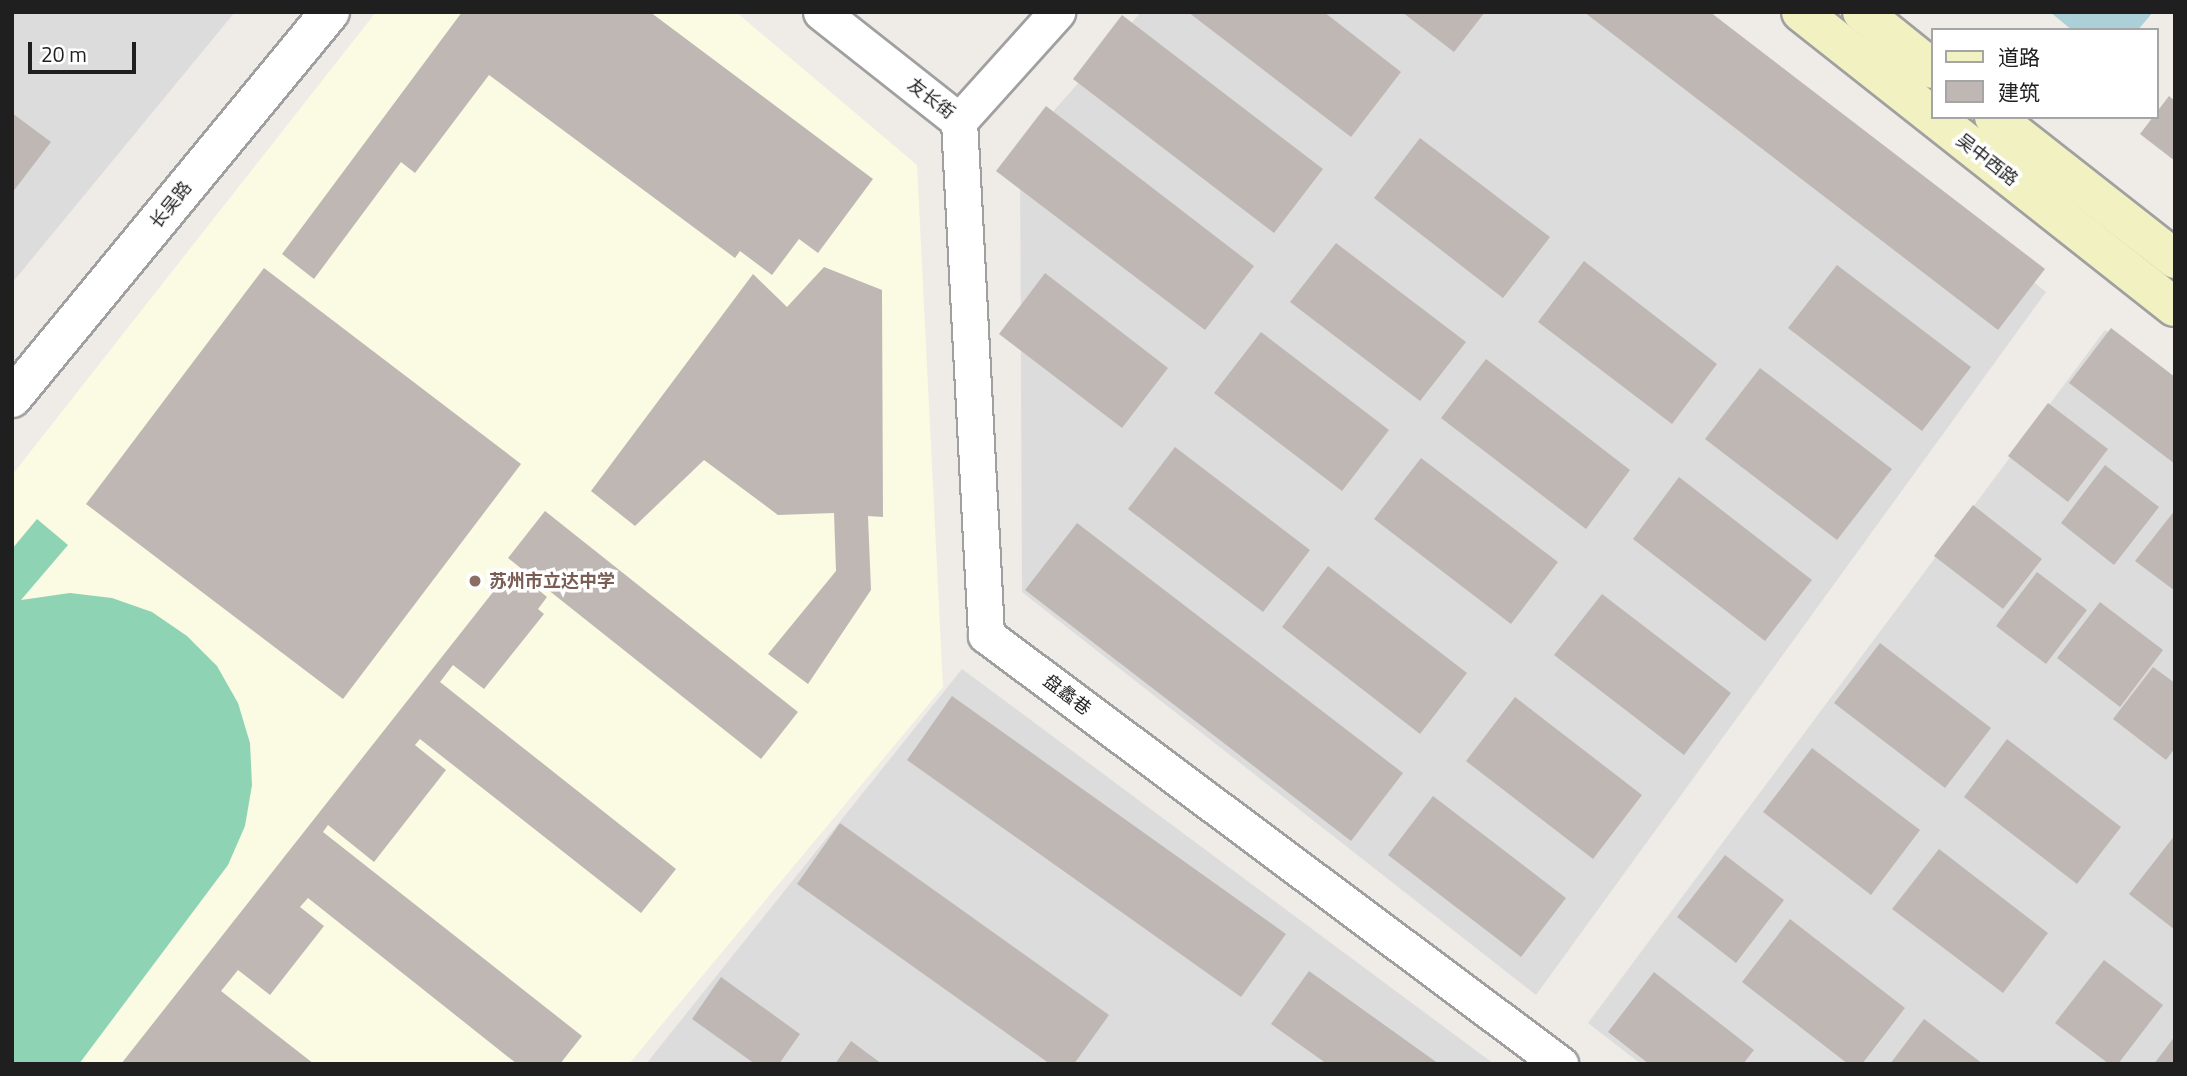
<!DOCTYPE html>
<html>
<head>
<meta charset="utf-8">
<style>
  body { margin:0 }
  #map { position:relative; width:2187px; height:1076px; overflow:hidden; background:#efebe7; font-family:"Titillium Web","Noto Sans SC",sans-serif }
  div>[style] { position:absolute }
  .residential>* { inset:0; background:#dddcdc }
  .education>* { inset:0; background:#fbfae3 }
  .pitch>* { inset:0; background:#8ed4b4 }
  .water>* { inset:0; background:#acd0d7 }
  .building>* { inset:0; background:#bfb7b4 }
  .roads { filter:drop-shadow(2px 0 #a0a0a0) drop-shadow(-2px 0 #a0a0a0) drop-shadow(0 2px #a0a0a0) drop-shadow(0 -2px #a0a0a0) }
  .minor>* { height:35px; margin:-17.5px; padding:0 17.5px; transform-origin:17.5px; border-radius:17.5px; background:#fff }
  .tertiary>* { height:38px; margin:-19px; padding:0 19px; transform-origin:19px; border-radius:19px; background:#fff }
  .secondary>* { height:38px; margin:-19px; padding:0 19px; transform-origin:19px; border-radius:19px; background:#f2f1c1 }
  .dots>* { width:19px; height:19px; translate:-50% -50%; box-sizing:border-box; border:4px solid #fff; border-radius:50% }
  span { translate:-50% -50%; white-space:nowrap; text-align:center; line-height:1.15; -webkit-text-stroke:7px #fff; paint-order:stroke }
  .street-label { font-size:18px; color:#1f1f1f }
  .education-label { font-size:18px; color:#785e54; font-weight:700 }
  .left { translate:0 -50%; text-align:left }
  .frame { position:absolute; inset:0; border:14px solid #1f1f1f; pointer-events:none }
  .legend { position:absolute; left:1931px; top:28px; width:228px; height:91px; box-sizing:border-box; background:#fff; border:2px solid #a5a5a5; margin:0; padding:9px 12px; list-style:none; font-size:21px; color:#1f1f1f }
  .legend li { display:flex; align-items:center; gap:14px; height:35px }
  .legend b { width:35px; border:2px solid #a5a5a5 }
  .scale { position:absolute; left:28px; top:42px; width:108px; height:32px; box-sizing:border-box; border:4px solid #1f1f1f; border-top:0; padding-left:9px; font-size:21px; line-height:24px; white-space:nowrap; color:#1f1f1f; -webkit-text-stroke:5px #fff; paint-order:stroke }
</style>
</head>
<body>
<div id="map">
  <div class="residential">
    <div style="clip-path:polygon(12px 12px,235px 12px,12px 283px)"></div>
    <div style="clip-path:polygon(1141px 12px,1695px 12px,2046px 292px,1536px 995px,1022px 592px,1020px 149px)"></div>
    <div style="clip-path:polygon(2105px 330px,2175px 380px,2175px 1064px,1641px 1064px,1588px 1023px)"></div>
    <div style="clip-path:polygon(962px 669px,1494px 1064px,646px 1064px)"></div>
  </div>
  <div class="education">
    <div style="clip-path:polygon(376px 12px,736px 12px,917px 165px,943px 687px,629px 1064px,12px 1064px,12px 475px)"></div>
  </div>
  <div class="pitch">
    <div style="clip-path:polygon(37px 519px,68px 545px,21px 600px,70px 593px,112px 598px,152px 612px,187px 636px,217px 666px,238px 703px,250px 743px,252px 785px,245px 826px,228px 865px,79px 1064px,12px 1064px,12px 549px)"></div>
  </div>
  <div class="water">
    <div style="clip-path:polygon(2050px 12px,2153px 12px,2138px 30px,2072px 30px)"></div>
  </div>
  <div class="building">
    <div style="clip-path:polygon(462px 12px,650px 12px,873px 179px,818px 253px,799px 239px,772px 275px,740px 251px,735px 258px,489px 75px,415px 173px,401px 162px,314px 279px,282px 254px)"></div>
    <div style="clip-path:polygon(1188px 12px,1324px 12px,1401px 72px,1351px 137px)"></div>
    <div style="clip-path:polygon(1402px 12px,1485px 12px,1454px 52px)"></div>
    <div style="clip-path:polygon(1584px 12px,1710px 12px,2045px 269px,1998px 330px)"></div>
    <div style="clip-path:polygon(1122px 15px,1323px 169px,1274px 233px,1073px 79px)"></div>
    <div style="clip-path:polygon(2169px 96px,2175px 101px,2175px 161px,2140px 134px)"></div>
    <div style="clip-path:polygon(1046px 106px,1254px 266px,1205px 330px,996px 171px)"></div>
    <div style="clip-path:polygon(12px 113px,51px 142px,12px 193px)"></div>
    <div style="clip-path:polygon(1420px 138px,1550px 237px,1503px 298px,1374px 198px)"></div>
    <div style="clip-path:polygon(1336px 243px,1466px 342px,1420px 401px,1290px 302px)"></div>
    <div style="clip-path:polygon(1584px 261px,1717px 364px,1672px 424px,1538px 322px)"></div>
    <div style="clip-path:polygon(1837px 265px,1971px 367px,1922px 431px,1788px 328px)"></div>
    <div style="clip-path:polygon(824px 267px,882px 290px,883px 517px,868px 516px,871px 590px,808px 684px,768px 654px,836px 571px,834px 513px,778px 515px,704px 460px,635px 526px,591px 491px,753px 274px,787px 307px)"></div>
    <div style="clip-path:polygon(264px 268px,521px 464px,343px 699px,86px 504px)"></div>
    <div style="clip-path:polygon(1045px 273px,1168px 368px,1122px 428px,999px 334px)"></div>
    <div style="clip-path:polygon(2111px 328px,2175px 377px,2175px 464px,2069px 383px)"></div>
    <div style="clip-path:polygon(1261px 332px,1389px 430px,1342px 491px,1214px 393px)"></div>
    <div style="clip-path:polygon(1486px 359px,1630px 470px,1586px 529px,1441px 418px)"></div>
    <div style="clip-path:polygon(1760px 368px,1892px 469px,1837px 540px,1705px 439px)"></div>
    <div style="clip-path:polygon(2048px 403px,2108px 449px,2068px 502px,2008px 456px)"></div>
    <div style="clip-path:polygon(1175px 447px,1310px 550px,1263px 612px,1128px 509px)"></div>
    <div style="clip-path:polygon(1421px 458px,1558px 562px,1511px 624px,1374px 519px)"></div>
    <div style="clip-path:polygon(2105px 465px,2159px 507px,2114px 565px,2061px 523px)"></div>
    <div style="clip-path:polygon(1679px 477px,1812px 580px,1765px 641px,1633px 539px)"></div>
    <div style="clip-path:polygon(1973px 505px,2042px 559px,2003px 609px,1934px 556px)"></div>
    <div style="clip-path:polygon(2175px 510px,2175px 591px,2135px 561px)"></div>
    <div style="clip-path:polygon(545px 511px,798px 712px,761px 759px,508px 558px)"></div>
    <div style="clip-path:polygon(1077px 523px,1403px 773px,1351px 841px,1025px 590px)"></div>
    <div style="clip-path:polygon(1328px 566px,1467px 673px,1420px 734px,1282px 627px)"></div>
    <div style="clip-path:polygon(512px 568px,547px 597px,538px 609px,544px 614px,484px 689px,453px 665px,440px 682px,676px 869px,641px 913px,420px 739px,415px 745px,446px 770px,374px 862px,328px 825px,323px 832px,582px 1036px,560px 1064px,517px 1064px,308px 898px,300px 907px,324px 926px,270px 995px,238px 970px,221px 991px,314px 1064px,121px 1064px)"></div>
    <div style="clip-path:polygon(2037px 572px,2087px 610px,2046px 664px,1996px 626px)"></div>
    <div style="clip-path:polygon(1602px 594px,1731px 693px,1684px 755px,1554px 655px)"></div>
    <div style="clip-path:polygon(2100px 602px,2163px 650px,2120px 707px,2057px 658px)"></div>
    <div style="clip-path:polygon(1880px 643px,1991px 728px,1945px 788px,1834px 703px)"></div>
    <div style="clip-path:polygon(2153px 667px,2175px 683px,2175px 748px,2166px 760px,2113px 719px)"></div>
    <div style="clip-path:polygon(952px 696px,1286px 934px,1241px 997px,907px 760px)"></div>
    <div style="clip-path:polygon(1515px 697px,1642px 795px,1593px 859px,1466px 761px)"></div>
    <div style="clip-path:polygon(2007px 739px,2121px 827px,2077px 884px,1964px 797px)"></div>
    <div style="clip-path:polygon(1812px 748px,1920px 830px,1871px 895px,1763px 812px)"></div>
    <div style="clip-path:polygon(1433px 796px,1566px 898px,1521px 957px,1388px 855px)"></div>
    <div style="clip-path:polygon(840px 823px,1109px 1015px,1074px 1064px,1050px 1064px,797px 884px)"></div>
    <div style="clip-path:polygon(2175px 835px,2175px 930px,2129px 894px)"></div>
    <div style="clip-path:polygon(1939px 849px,2048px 933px,2003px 993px,1892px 909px)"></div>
    <div style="clip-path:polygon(1725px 855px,1784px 900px,1736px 963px,1677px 917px)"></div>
    <div style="clip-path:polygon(1790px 919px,1905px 1008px,1862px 1064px,1848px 1064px,1742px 982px)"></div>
    <div style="clip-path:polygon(2104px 960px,2163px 1005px,2118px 1064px,2109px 1064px,2055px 1023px)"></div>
    <div style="clip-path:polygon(1309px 971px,1439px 1064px,1327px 1064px,1271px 1024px)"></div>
    <div style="clip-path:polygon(1654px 972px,1754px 1050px,1743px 1064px,1649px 1064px,1608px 1032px)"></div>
    <div style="clip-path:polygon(721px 977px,800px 1034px,779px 1064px,755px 1064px,692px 1019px)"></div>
    <div style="clip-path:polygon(1924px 1019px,1983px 1064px,1890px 1064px)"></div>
    <div style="clip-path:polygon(2175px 1036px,2175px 1064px,2154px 1064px)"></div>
    <div style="clip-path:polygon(851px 1041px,882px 1064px,835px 1064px)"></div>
  </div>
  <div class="roads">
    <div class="minor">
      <div style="left:821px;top:12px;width:176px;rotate:38.3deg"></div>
      <div style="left:959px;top:121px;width:147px;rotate:-48deg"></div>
      <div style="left:959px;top:121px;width:515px;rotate:86.99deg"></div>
      <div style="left:986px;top:635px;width:717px;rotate:36.77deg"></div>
    </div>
    <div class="tertiary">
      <div style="left:12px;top:398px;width:500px;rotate:-50.52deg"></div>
    </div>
    <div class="secondary">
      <div style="left:1801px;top:12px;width:476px;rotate:38.3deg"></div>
      <div style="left:1862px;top:12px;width:91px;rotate:38.8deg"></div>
      <div style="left:1994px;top:117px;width:230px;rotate:38.1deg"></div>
    </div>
  </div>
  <div class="dots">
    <div style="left:475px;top:581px;background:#8d6e63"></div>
  </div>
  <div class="street-label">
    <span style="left:931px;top:99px;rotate:38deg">友长街</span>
    <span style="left:1987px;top:160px;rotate:38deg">吴中西路</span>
    <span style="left:171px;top:205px;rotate:-51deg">长吴路</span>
    <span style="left:1067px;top:695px;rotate:37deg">盘蠡巷</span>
  </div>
  <div class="education-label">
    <span class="left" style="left:489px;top:581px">苏州市立达中学</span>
  </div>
  <div class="frame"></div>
  <ul class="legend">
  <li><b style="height:9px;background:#f2f1c1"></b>道路</li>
  <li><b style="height:19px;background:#bfb7b4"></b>建筑</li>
  </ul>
  <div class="scale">20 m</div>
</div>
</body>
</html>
